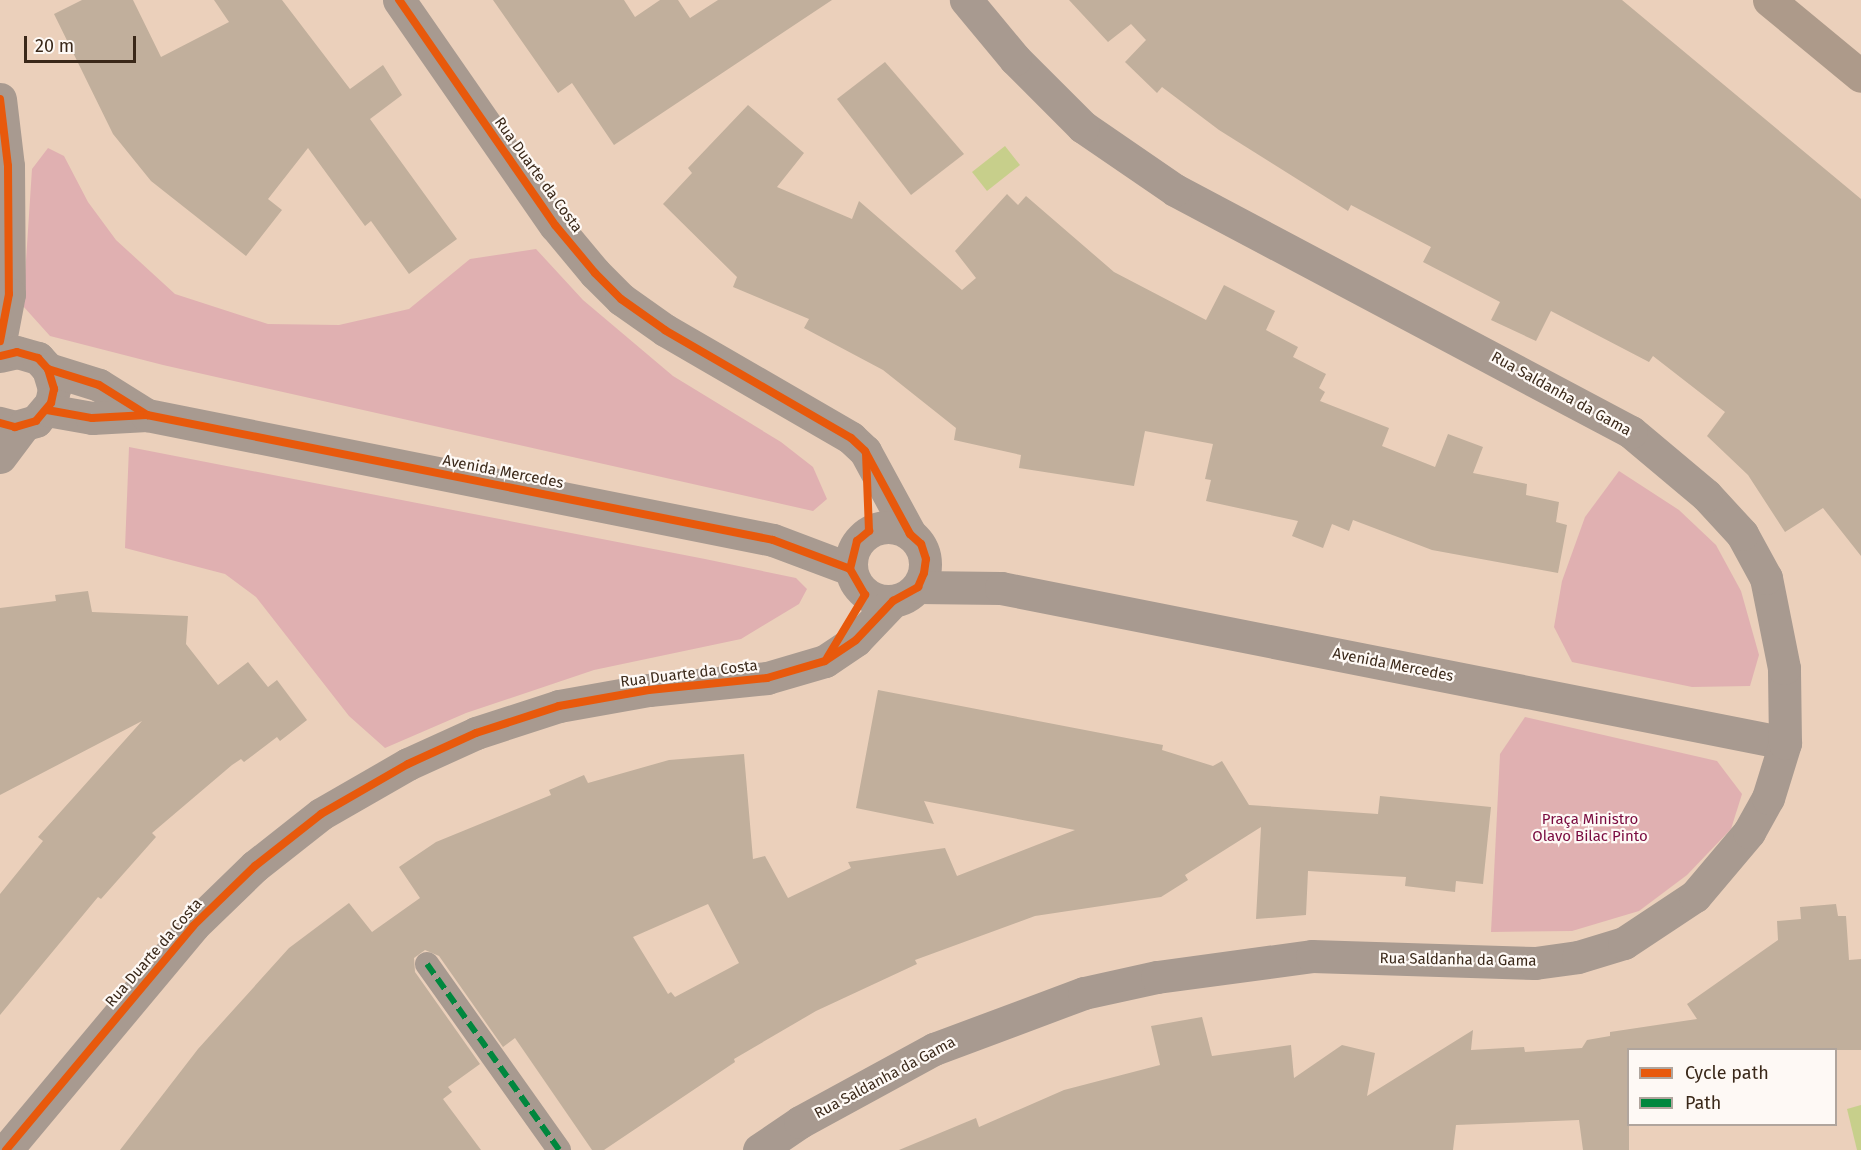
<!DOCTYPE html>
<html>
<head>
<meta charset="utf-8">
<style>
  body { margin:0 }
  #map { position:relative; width:1861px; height:1150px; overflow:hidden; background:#ebd0bb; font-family:"Fira Sans",sans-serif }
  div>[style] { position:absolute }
  .green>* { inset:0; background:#e0b0b1 }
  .water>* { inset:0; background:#c7cf8b }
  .building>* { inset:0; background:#c1af9c }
  .pedestrian>* { height:24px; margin:-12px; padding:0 12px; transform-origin:12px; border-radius:12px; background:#a89a90 }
  .minor>* { height:33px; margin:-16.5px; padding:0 16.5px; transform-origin:16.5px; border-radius:16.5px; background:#a89a90 }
  .minor>.ring { margin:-16.5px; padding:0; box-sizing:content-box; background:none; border:33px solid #a89a90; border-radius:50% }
  .primary>* { height:33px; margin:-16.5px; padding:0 16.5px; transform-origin:16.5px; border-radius:16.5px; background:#ad9a8a }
  .quiet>* { height:6px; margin-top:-3px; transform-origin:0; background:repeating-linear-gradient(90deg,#00873e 0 12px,transparent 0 18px) }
  .cycleway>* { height:8px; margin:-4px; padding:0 4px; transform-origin:4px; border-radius:4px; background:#e8590c }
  span { translate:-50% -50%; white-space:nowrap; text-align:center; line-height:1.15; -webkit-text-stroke:4.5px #fef9f5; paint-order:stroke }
  .street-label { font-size:15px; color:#3a2819 }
  .park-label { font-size:15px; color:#790a3f }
  .legend { position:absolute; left:1627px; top:1048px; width:210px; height:78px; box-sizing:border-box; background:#fef9f5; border:2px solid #b0a59d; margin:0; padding:8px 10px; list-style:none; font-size:18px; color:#3a2819 }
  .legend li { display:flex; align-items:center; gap:12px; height:30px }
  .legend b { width:30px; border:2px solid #b0a59d }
  .scale { position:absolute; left:24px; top:36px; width:112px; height:27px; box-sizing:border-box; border:3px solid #3a2819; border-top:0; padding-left:8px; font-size:18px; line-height:21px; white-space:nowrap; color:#3a2819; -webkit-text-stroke:4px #fef9f5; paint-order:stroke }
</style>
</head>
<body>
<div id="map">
  <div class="green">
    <div style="clip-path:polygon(48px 148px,64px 156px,88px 202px,116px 240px,175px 294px,268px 324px,339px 325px,409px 309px,470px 259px,536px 249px,583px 300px,673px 376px,781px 442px,813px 467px,827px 499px,813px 511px,163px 365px,50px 336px,23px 306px,32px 169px)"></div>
    <div style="clip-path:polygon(129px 447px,705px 559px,796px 578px,807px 589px,799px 604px,741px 639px,594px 670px,466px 713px,385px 748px,349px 716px,256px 597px,225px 574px,125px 548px)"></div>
    <div style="clip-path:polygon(1619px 471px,1679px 510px,1716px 545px,1741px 591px,1759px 655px,1750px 686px,1692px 687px,1572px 662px,1554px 627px,1562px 581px,1585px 517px)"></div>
    <div style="clip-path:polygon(1525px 717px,1717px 761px,1742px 794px,1731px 829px,1687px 875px,1639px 911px,1572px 931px,1491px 932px,1500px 754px)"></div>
  </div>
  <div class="water">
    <div style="clip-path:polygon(1005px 146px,1020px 165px,987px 191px,972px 172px)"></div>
    <div style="clip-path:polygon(1861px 1105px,1861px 1150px,1857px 1150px,1847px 1109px)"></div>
  </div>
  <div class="building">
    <div style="clip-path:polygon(82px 0,133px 0,161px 57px,229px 22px,214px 0,282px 0,350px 89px,383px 65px,402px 95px,370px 119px,457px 239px,409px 274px,371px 221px,365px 226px,308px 148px,268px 199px,282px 210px,246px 256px,151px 181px,113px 134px,54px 14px)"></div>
    <div style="clip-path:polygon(493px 0,624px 0,635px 17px,660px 0,678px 0,690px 18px,718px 0,832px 0,614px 145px,572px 83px,558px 93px)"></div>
    <div style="clip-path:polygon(1069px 0,1622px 0,1861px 199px,1861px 556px,1823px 508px,1785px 532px,1748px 475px,1707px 436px,1725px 412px,1653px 356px,1649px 362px,1551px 311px,1536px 341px,1491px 320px,1500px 302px,1423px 262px,1431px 247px,1351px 205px,1348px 211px,1219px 130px,1162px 87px,1157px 93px,1125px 62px,1146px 40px,1131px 24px,1108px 42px)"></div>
    <div style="clip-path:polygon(885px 62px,964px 154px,911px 195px,837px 99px)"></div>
    <div style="clip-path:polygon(748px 105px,804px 153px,777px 187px,852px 219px,859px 201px,962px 290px,976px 278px,955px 251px,1007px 194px,1018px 205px,1026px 196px,1114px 272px,1206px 320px,1224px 285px,1275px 311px,1266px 330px,1298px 347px,1293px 357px,1326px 374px,1319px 388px,1325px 392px,1320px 401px,1389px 428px,1382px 446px,1435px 467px,1448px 434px,1483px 447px,1473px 473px,1527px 484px,1526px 495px,1559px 502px,1556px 522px,1567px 525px,1558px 573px,1432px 550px,1353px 520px,1349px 531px,1332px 524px,1323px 548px,1292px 536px,1298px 521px,1206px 501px,1211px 480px,1205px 479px,1213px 444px,1145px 431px,1134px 486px,1019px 468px,1021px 455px,954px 440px,956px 428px,883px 370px,804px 328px,809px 319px,733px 287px,737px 277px,663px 204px,692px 173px,688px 168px)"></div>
    <div style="clip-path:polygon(88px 591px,92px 612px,188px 616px,186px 644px,218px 685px,248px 662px,268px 687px,277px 680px,307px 720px,280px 741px,277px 737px,244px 762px,241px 759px,232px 765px,152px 833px,156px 837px,101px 899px,98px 897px,0 1015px,0 894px,43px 841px,38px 837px,142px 721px,0 795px,0 608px,56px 601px,55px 595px)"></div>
    <div style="clip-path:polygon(evenodd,878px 690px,1163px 745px,1162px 750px,1213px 766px,1222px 761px,1249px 805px,1378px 814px,1380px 796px,1491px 807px,1483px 884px,1456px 881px,1455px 892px,1405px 886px,1406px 877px,1308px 871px,1306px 915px,1256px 919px,1261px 827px,1185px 875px,1188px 880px,1161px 897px,1035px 916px,915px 960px,917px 964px,816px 1011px,734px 1059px,735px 1062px,604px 1150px,592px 1150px,515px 1038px,503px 1047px,439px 956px,425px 950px,414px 958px,415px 972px,480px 1064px,448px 1087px,452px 1092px,443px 1099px,481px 1150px,120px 1150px,198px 1049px,289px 948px,349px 903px,372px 932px,420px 898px,399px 867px,436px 842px,551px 795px,549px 790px,584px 775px,588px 783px,669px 760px,744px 754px,753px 859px,765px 856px,788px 898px,851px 868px,848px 862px,945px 848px,957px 876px,1075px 830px,924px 801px,934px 824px,856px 808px,878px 690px,708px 904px,739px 963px,675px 997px,671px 992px,668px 994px,633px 937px,708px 904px)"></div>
    <div style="clip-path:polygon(1836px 904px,1838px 916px,1846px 916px,1849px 960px,1861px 959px,1861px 1050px,1629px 1050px,1629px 1150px,1583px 1150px,1579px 1120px,1456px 1125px,1453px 1150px,899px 1150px,976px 1118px,979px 1127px,1064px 1090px,1160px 1065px,1151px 1026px,1202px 1017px,1212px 1056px,1291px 1045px,1294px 1078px,1342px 1045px,1375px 1053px,1367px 1096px,1473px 1030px,1471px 1050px,1524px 1047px,1525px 1052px,1582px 1048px,1587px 1040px,1610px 1036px,1610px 1032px,1697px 1019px,1687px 1004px,1778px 940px,1777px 921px,1801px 919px,1800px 907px)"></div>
  </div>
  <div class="pedestrian">
    <div style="left:427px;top:964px;width:228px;rotate:54.6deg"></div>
  </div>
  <div class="minor">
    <div style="left:399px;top:0;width:274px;rotate:55.3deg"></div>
    <div style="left:555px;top:225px;width:62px;rotate:50.2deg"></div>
    <div style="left:595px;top:273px;width:37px;rotate:45deg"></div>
    <div style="left:621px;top:299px;width:54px;rotate:35.2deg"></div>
    <div style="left:665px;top:330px;width:215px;rotate:30.1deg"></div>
    <div style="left:851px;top:438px;width:19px;rotate:43deg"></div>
    <div style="left:865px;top:451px;width:94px;rotate:61.5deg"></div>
    <div style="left:0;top:99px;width:67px;rotate:83.2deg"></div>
    <div style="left:8px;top:166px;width:128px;rotate:89.6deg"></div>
    <div style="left:9px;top:294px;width:48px;rotate:100.8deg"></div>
    <div style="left:0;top:356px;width:17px;rotate:-13deg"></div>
    <div style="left:17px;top:352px;width:22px;rotate:16deg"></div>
    <div style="left:38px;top:358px;width:15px;rotate:48deg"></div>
    <div style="left:48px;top:369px;width:21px;rotate:73deg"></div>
    <div style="left:54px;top:389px;width:14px;rotate:102deg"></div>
    <div style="left:51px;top:403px;width:23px;rotate:130deg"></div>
    <div style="left:36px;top:421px;width:22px;rotate:164deg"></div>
    <div style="left:15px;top:427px;width:16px;rotate:-165deg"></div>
    <div style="left:48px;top:369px;width:53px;rotate:17.4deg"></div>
    <div style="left:99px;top:385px;width:57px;rotate:32deg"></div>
    <div style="left:47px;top:410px;width:46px;rotate:10.1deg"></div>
    <div style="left:92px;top:418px;width:55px;rotate:-3.1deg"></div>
    <div style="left:147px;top:415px;width:638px;rotate:11.29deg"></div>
    <div style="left:773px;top:540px;width:82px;rotate:20.6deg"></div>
    <div style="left:0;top:457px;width:39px;rotate:-53deg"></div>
    <div class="ring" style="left:851px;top:527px;width:41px;height:41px"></div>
    <div style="left:918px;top:587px;width:83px;rotate:0.7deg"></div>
    <div style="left:1001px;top:588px;width:799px;rotate:11.18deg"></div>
    <div style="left:6px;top:1150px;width:292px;rotate:-50.1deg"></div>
    <div style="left:193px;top:926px;width:86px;rotate:-44.1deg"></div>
    <div style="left:255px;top:866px;width:84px;rotate:-38.2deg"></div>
    <div style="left:321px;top:814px;width:100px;rotate:-29.9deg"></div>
    <div style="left:408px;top:764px;width:75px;rotate:-24.5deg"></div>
    <div style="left:476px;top:733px;width:87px;rotate:-18deg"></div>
    <div style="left:559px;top:706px;width:91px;rotate:-10.1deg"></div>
    <div style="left:649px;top:690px;width:119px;rotate:-5.8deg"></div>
    <div style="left:767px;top:678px;width:60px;rotate:-16.3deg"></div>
    <div style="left:825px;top:661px;width:37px;rotate:-34deg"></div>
    <div style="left:856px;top:640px;width:54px;rotate:-46.5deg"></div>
    <div style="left:759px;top:1150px;width:50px;rotate:-34.3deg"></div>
    <div style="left:800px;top:1122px;width:153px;rotate:-28.6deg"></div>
    <div style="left:934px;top:1049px;width:160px;rotate:-20.5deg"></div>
    <div style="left:1084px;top:993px;width:75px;rotate:-12.4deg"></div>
    <div style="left:1157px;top:977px;width:156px;rotate:-7.7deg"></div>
    <div style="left:1312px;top:956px;width:223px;rotate:1.8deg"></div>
    <div style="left:1535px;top:963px;width:43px;rotate:-7.9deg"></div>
    <div style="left:1578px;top:957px;width:48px;rotate:-16.9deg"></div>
    <div style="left:1624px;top:943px;width:85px;rotate:-33.5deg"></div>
    <div style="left:1695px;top:896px;width:84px;rotate:-49.8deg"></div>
    <div style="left:1749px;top:832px;width:39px;rotate:-61deg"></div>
    <div style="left:1768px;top:798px;width:58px;rotate:-72.8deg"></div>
    <div style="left:1785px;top:743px;width:75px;rotate:-90.8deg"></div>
    <div style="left:1784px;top:668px;width:92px;rotate:-101.3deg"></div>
    <div style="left:1766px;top:578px;width:50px;rotate:-118.6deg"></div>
    <div style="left:1742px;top:534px;width:53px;rotate:-132.7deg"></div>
    <div style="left:1706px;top:495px;width:98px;rotate:-140deg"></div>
    <div style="left:1631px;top:432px;width:516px;rotate:-152.05deg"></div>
    <div style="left:1175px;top:190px;width:112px;rotate:-145.6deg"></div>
    <div style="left:1083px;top:127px;width:96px;rotate:-135deg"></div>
    <div style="left:1015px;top:59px;width:77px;rotate:-129.7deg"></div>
  </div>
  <div class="primary">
    <div style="left:1769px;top:0;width:119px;rotate:39.6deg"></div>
  </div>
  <div class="quiet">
    <div style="left:427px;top:964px;width:228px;rotate:54.6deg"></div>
  </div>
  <div class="cycleway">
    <div style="left:0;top:99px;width:67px;rotate:83.2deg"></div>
    <div style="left:8px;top:166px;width:128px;rotate:89.6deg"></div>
    <div style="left:9px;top:294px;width:48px;rotate:100.8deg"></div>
    <div style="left:0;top:356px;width:17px;rotate:-13deg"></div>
    <div style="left:17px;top:352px;width:22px;rotate:16deg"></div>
    <div style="left:38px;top:358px;width:15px;rotate:48deg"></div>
    <div style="left:48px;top:369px;width:21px;rotate:73deg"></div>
    <div style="left:54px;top:389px;width:14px;rotate:102deg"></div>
    <div style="left:51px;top:403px;width:23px;rotate:130deg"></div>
    <div style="left:36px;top:421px;width:22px;rotate:164deg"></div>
    <div style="left:15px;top:427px;width:16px;rotate:-165deg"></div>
    <div style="left:48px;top:369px;width:53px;rotate:17.4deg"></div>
    <div style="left:99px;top:385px;width:57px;rotate:32deg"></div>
    <div style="left:47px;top:410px;width:46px;rotate:10.1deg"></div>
    <div style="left:92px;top:418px;width:55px;rotate:-3.1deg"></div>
    <div style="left:147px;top:415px;width:638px;rotate:11.29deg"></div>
    <div style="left:773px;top:540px;width:82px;rotate:20.6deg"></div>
    <div style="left:827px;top:658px;width:74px;rotate:-58.9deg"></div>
    <div style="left:865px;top:595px;width:30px;rotate:-120deg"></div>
    <div style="left:850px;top:569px;width:29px;rotate:-76deg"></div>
    <div style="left:857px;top:541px;width:16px;rotate:-40deg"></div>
    <div style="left:869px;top:531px;width:77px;rotate:-92.2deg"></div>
    <div style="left:6px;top:1150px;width:292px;rotate:-50.1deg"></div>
    <div style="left:193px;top:926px;width:86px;rotate:-44.1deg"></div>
    <div style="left:255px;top:866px;width:84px;rotate:-38.2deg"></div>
    <div style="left:321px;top:814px;width:100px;rotate:-29.9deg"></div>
    <div style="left:408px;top:764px;width:75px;rotate:-24.5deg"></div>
    <div style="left:476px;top:733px;width:87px;rotate:-18deg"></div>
    <div style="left:559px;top:706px;width:91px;rotate:-10.1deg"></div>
    <div style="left:649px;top:690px;width:119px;rotate:-5.8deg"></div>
    <div style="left:767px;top:678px;width:60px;rotate:-16.3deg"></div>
    <div style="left:825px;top:661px;width:37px;rotate:-34deg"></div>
    <div style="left:856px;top:640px;width:54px;rotate:-46.5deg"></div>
    <div style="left:893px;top:601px;width:29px;rotate:-29deg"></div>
    <div style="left:918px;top:587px;width:15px;rotate:-67deg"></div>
    <div style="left:924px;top:573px;width:14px;rotate:-82deg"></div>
    <div style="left:926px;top:559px;width:16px;rotate:-108deg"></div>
    <div style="left:921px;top:544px;width:15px;rotate:-138deg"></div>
    <div style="left:910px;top:534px;width:94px;rotate:-118.5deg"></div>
    <div style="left:865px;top:451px;width:19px;rotate:-137deg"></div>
    <div style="left:851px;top:438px;width:215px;rotate:-149.9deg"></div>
    <div style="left:665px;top:330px;width:54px;rotate:-144.8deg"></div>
    <div style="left:621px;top:299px;width:37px;rotate:-135deg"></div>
    <div style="left:595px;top:273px;width:62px;rotate:-129.8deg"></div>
    <div style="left:555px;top:225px;width:274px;rotate:-124.7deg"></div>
  </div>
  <div class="street-label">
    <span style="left:538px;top:175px;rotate:54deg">Rua Duarte da Costa</span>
    <span style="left:1561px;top:394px;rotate:29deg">Rua Saldanha da Gama</span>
    <span style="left:503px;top:472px;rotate:11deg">Avenida Mercedes</span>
    <span style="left:1393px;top:665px;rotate:11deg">Avenida Mercedes</span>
    <span style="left:689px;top:674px;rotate:-7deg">Rua Duarte da Costa</span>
    <span style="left:154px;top:953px;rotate:-49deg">Rua Duarte da Costa</span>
    <span style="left:1458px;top:960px;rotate:1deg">Rua Saldanha da Gama</span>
    <span style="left:885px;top:1078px;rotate:-28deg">Rua Saldanha da Gama</span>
  </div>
  <div class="park-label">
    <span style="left:1590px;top:828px">Praça Ministro<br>Olavo Bilac Pinto</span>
  </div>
  <ul class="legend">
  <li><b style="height:8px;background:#e8590c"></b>Cycle path</li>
  <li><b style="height:8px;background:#00873e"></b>Path</li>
  </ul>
  <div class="scale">20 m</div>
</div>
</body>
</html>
